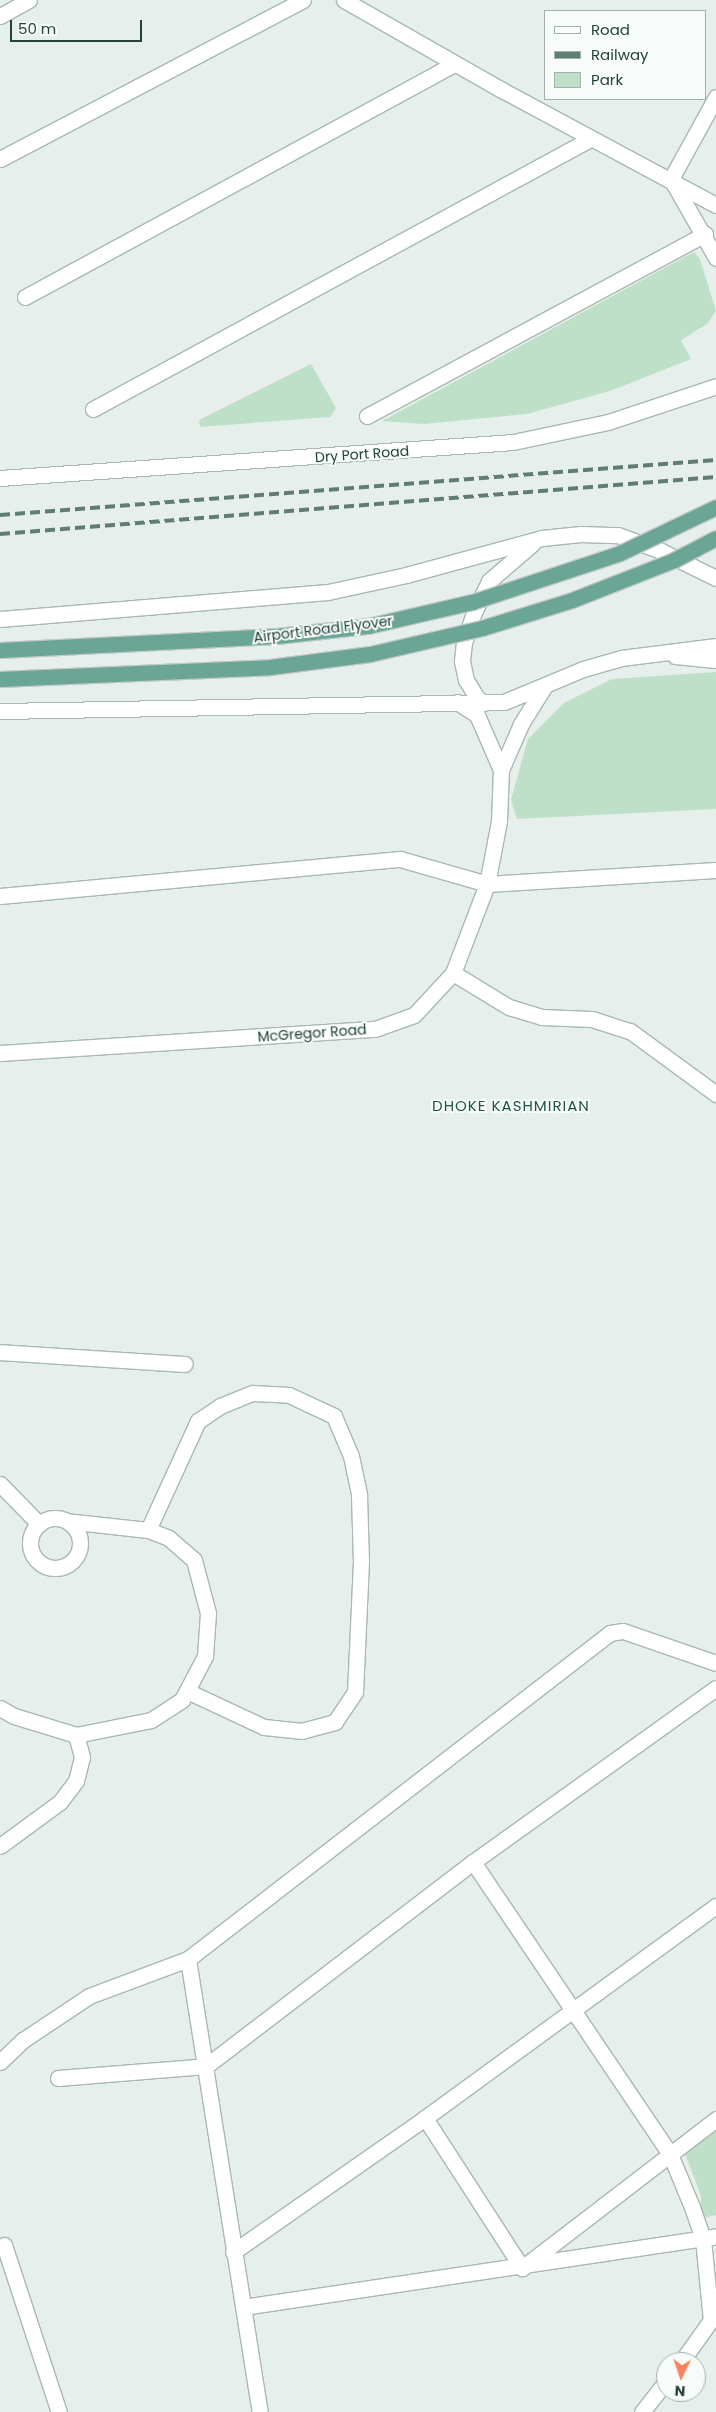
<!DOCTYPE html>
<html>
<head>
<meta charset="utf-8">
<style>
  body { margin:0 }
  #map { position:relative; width:716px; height:2412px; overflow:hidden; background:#e6efeb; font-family:Poppins,sans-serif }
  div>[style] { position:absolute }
  .green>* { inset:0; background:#bfe0c8 }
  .roads { filter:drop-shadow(1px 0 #a8b8b2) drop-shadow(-1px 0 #a8b8b2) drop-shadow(0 1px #a8b8b2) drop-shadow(0 -1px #a8b8b2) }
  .street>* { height:15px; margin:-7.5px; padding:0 7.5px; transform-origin:7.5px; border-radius:7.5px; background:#fff }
  .street>.ring { margin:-7.5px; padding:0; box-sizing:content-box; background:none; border:15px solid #fff; border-radius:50% }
  .secondary>* { height:15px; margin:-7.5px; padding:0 7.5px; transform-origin:7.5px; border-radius:7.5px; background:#fff }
  .rail>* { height:4px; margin-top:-2px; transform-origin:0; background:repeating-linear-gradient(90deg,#5f7d75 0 10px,transparent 0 15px) }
  .bridges { filter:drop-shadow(1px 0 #c2cac8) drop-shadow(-1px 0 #c2cac8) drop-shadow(0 1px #c2cac8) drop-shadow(0 -1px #c2cac8) }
  .primary-bridge>* { height:15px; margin:-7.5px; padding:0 7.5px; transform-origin:7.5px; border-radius:7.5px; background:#6aa596 }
  span { translate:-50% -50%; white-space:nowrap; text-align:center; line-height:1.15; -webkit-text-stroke:4px #f7fbf9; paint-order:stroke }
  .street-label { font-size:14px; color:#24423a }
  .neighbourhood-label { font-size:15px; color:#1f5548; letter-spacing:1px }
  .legend { position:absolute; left:544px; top:10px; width:162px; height:90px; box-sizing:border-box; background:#f7fbf9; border:1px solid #a3b1ad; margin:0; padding:6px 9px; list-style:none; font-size:15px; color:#24423a }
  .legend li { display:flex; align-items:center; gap:10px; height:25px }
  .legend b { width:25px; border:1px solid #a3b1ad }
  .north { position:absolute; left:656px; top:2352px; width:50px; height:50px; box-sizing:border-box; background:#f7fbf9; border:1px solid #a3b1ad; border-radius:50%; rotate:184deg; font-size:14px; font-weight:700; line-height:20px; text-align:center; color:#24423a }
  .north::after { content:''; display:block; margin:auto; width:18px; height:22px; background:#f4845f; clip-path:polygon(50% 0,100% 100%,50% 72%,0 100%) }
  .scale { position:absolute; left:10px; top:20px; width:132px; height:22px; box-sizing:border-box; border:2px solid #24423a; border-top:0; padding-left:6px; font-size:15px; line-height:18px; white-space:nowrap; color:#24423a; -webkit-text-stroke:4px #f7fbf9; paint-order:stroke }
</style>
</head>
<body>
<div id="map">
  <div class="green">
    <div style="clip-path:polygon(694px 252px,700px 259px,716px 311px,707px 324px,681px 340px,691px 359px,610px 391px,527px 414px,423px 424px,382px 421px)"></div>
    <div style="clip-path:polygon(311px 364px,336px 408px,330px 417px,200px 427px,199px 420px)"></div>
    <div style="clip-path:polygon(716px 672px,716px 809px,517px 819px,511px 800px,528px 739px,564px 703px,612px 679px)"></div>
    <div style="clip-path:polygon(716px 2124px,716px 2215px,700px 2219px,701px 2196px,683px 2148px)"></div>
  </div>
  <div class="roads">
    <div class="street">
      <div style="left:344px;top:0;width:182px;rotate:29.7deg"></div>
      <div style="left:502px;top:90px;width:243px;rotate:28.3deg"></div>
      <div style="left:0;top:16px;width:33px;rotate:-29deg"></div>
      <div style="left:716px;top:97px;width:94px;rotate:118.8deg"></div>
      <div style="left:671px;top:179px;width:91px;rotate:60.3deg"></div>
      <div style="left:0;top:159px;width:342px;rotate:-27.7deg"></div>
      <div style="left:25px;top:297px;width:488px;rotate:-28.5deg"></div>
      <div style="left:93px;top:409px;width:566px;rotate:-28.51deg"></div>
      <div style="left:367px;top:416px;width:384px;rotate:-28.3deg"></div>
      <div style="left:0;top:896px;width:402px;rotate:-5.3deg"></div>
      <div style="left:400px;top:859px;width:91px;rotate:16deg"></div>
      <div style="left:487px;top:884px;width:229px;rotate:-3.5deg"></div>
      <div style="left:453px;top:973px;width:66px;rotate:31.3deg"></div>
      <div style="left:509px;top:1007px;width:34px;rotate:17deg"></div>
      <div style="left:541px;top:1017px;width:51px;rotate:2.2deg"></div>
      <div style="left:592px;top:1019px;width:40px;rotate:18deg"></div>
      <div style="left:630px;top:1031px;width:107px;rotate:36.2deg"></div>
      <div style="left:0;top:1352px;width:185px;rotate:3.7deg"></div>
      <div style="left:0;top:1484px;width:56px;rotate:45.7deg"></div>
      <div class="ring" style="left:30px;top:1518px;width:35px;height:35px"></div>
      <div style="left:148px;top:1530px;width:120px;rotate:-65.4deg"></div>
      <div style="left:198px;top:1421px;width:27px;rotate:-34deg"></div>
      <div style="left:220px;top:1406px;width:35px;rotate:-22deg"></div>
      <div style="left:253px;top:1393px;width:36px;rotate:3deg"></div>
      <div style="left:289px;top:1395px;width:50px;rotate:25deg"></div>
      <div style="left:334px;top:1416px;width:43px;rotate:67deg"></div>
      <div style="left:351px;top:1456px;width:40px;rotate:78deg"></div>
      <div style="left:359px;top:1495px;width:66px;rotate:88.3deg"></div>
      <div style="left:361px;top:1561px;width:131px;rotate:92.6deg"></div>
      <div style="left:355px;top:1692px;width:36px;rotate:124deg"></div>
      <div style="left:335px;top:1722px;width:34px;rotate:165deg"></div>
      <div style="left:302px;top:1731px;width:38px;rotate:-174deg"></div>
      <div style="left:264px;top:1727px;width:85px;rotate:-154.9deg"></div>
      <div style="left:0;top:1708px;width:16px;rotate:30deg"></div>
      <div style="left:14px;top:1716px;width:65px;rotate:17deg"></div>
      <div style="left:76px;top:1735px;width:76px;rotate:-11.3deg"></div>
      <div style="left:151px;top:1720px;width:37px;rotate:-33deg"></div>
      <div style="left:182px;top:1700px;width:50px;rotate:-62.4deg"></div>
      <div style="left:205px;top:1656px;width:43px;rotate:-86deg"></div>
      <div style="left:208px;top:1613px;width:55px;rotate:-104.8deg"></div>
      <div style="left:194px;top:1560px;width:33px;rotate:-139deg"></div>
      <div style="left:169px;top:1538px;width:22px;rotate:-159deg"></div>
      <div style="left:148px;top:1530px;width:81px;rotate:-173.7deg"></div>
      <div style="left:0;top:1846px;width:74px;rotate:-36.3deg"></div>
      <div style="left:60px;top:1802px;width:26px;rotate:-53deg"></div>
      <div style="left:76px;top:1781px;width:25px;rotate:-76deg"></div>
      <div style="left:82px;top:1757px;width:23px;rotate:-105deg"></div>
      <div style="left:473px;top:1862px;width:352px;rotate:56deg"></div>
      <div style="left:670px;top:2154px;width:57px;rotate:67.5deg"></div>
      <div style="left:692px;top:2207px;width:34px;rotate:71deg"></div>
      <div style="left:703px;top:2239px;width:81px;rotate:84.4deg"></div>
      <div style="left:711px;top:2320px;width:52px;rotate:125.5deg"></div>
      <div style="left:188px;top:1959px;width:459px;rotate:81deg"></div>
      <div style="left:0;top:2062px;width:32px;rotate:-44deg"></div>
      <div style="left:23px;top:2040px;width:79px;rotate:-33.7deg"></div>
      <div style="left:89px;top:1996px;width:106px;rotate:-20.5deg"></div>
      <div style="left:188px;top:1959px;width:533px;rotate:-37.69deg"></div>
      <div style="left:610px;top:1633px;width:13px;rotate:-9deg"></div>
      <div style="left:623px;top:1631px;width:98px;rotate:19deg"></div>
      <div style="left:58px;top:2078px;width:148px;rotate:-4.6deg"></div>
      <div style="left:206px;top:2066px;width:336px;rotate:-37.4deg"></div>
      <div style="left:473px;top:1862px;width:299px;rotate:-35.6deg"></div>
      <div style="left:425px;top:2118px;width:179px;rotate:57.1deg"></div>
      <div style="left:522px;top:2268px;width:245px;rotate:-37.5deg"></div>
      <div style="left:4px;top:2245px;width:176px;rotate:71.8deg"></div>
      <div style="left:233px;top:2252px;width:234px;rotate:-34.9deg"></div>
      <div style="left:425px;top:2118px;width:360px;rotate:-36.1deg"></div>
      <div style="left:243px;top:2307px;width:478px;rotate:-8.5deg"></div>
      <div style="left:642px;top:2412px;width:39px;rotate:-52deg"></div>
    </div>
    <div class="secondary">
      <div style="left:0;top:478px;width:514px;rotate:-4.01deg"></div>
      <div style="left:513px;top:442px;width:97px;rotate:-11.9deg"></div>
      <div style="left:608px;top:422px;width:114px;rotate:-18.4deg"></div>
      <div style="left:0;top:619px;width:329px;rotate:-4.7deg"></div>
      <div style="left:328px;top:592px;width:80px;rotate:-12.3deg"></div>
      <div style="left:406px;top:575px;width:141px;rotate:-15.2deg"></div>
      <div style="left:542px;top:538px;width:39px;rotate:-6deg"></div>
      <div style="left:581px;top:534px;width:37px;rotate:2deg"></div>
      <div style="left:618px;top:535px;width:44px;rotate:20.1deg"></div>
      <div style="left:659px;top:550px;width:64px;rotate:26.2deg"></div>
      <div style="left:675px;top:656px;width:41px;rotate:5.6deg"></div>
      <div style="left:457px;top:702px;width:24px;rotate:33deg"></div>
      <div style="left:477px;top:715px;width:60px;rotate:66.4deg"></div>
      <div style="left:484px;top:703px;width:9px;rotate:-144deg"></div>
      <div style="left:477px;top:698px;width:21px;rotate:-121deg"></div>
      <div style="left:466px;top:680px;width:19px;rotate:-102deg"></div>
      <div style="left:462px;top:661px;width:18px;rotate:-84deg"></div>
      <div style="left:464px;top:643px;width:35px;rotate:-72deg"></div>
      <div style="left:475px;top:610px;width:32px;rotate:-64deg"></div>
      <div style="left:489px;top:581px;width:57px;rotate:-40.7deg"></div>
      <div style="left:0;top:711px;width:504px;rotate:-1.02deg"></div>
      <div style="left:504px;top:702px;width:86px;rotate:-22.7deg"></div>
      <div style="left:583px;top:669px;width:40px;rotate:-16deg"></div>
      <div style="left:621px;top:658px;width:96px;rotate:-7.2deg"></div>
      <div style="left:0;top:1053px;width:376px;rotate:-3.7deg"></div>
      <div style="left:375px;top:1029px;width:41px;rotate:-19.7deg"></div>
      <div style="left:414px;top:1015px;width:57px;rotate:-47.1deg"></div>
      <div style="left:453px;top:973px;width:95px;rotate:-69.1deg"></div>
      <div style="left:487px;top:884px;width:64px;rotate:-79.2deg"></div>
      <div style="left:499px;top:821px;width:51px;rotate:-87.8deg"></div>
      <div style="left:501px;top:770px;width:50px;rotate:-66.5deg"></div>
      <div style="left:521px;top:724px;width:44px;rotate:-58.1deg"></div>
    </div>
  </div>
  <div class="rail">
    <div style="left:0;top:515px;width:718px;rotate:-4.39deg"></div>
    <div style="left:0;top:534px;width:718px;rotate:-4.55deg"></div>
  </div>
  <div class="bridges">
    <div class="primary-bridge">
      <div style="left:0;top:650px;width:277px;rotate:-2.9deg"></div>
      <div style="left:277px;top:636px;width:92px;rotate:-6.3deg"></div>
      <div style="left:368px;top:626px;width:107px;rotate:-13deg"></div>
      <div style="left:472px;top:602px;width:156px;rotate:-18.3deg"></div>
      <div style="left:620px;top:553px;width:106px;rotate:-25.6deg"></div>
      <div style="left:0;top:679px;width:270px;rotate:-2.5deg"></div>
      <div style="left:270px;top:667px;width:101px;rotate:-7.4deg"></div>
      <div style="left:370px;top:654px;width:115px;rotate:-13.1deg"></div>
      <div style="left:482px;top:628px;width:94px;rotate:-17.3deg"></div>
      <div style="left:572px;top:600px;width:110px;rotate:-21.4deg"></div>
      <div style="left:674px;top:560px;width:47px;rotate:-27.6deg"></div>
    </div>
  </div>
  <div class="street-label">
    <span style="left:362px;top:454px;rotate:-4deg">Dry Port Road</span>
    <span style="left:323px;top:629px;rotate:-7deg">Airport Road Flyover</span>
    <span style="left:312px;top:1033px;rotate:-4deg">McGregor Road</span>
  </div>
  <div class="neighbourhood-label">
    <span style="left:511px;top:1106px">DHOKE KASHMIRIAN</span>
  </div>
  <ul class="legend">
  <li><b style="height:6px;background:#fff"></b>Road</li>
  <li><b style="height:6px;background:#5f7d75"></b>Railway</li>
  <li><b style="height:14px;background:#bfe0c8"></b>Park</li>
  </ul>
  <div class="north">N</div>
  <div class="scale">50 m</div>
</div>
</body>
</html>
